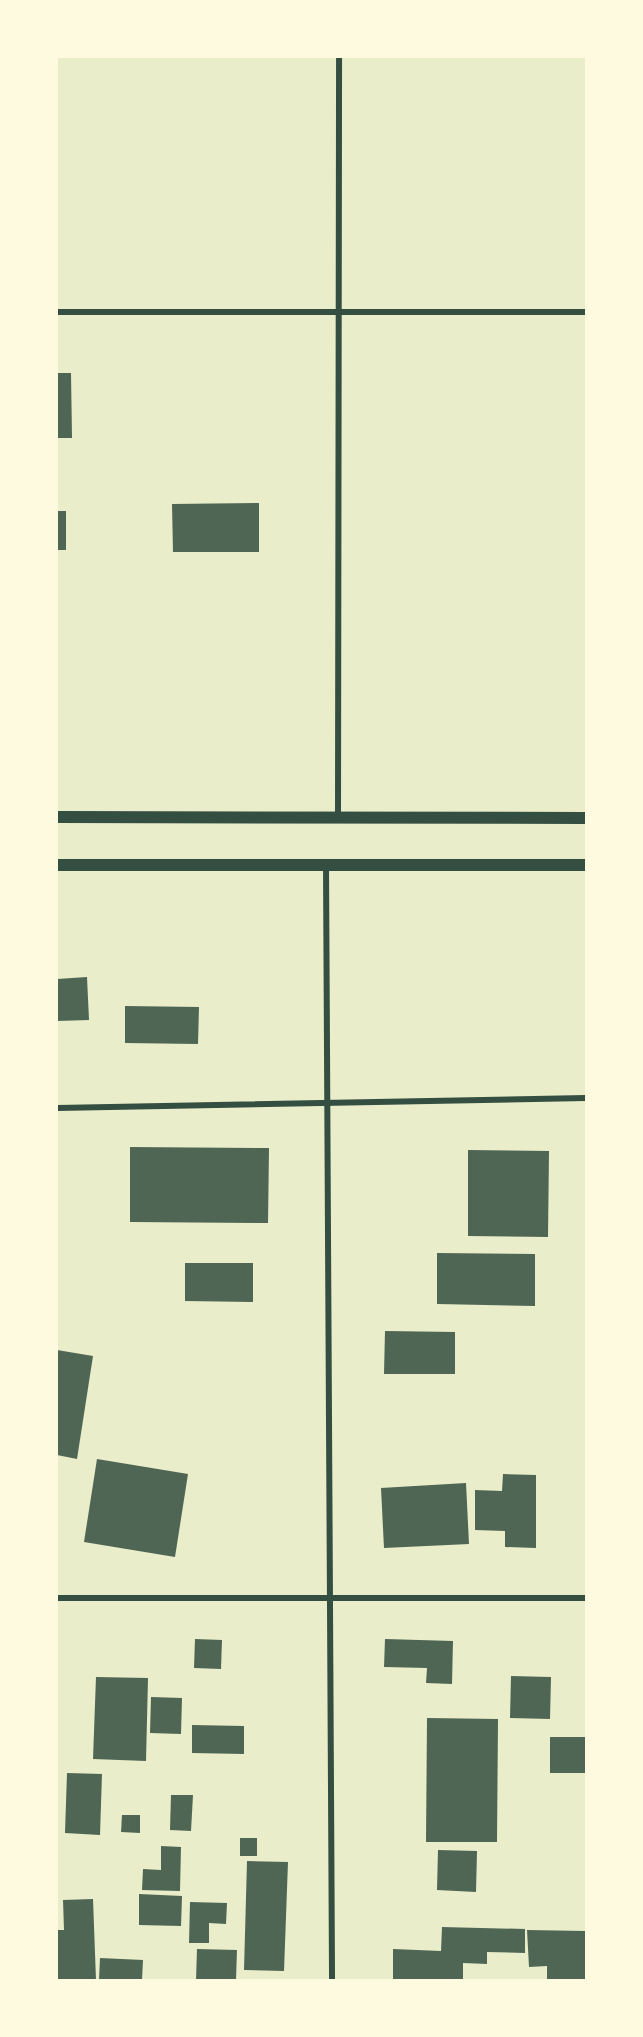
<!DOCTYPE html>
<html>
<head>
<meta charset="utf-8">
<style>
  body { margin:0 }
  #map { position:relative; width:643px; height:2037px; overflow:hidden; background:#e9edc9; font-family:Helvetica,sans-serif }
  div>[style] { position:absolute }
  .building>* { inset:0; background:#4f6655 }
  .minor>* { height:6px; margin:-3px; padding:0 3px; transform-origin:3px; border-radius:3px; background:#344e41 }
  .secondary>* { height:12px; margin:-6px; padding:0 6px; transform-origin:6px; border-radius:6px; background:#344e41 }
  span { translate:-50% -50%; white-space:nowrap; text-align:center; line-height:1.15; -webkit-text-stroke:6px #fefae0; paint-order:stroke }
  .frame { position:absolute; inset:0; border:58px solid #fefae0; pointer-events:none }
</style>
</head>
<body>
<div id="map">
  <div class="building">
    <div style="clip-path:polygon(57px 373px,71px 373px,72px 438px,57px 438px)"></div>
    <div style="clip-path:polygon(259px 503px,259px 552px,173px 552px,172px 504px)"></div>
    <div style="clip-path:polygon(57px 511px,66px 511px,66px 550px,57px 550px)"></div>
    <div style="clip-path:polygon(87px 977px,89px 1020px,57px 1021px,57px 979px)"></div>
    <div style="clip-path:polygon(125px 1006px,199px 1007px,198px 1044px,125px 1043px)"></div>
    <div style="clip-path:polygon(130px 1147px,269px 1148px,268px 1223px,130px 1222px)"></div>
    <div style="clip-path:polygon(468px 1150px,549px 1151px,548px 1237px,468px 1236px)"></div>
    <div style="clip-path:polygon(437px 1253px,535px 1254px,535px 1306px,437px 1304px)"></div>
    <div style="clip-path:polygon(185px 1263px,253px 1263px,253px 1302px,185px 1301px)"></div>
    <div style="clip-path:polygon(385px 1331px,455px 1332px,455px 1374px,384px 1374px)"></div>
    <div style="clip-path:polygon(57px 1350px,93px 1356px,77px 1459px,57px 1455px)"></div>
    <div style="clip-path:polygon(97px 1459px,188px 1474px,175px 1557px,84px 1542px)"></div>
    <div style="clip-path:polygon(503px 1474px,536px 1475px,536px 1548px,505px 1547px,505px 1531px,475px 1530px,475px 1490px,502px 1491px)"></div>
    <div style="clip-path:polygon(466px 1483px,469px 1544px,384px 1548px,381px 1488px)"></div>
    <div style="clip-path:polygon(195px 1639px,222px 1640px,221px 1669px,194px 1668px)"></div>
    <div style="clip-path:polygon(385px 1639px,453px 1641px,452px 1684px,426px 1683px,427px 1668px,384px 1667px)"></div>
    <div style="clip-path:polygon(511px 1676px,551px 1677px,550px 1719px,510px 1718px)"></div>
    <div style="clip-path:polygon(96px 1677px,148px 1678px,146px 1761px,93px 1759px)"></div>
    <div style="clip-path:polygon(151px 1697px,182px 1698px,181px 1734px,150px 1733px)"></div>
    <div style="clip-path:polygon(427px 1718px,498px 1719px,497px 1842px,426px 1842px)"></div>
    <div style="clip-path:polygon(192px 1725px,244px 1726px,244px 1754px,192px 1753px)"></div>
    <div style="clip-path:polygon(550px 1737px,586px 1737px,586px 1773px,550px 1773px)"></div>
    <div style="clip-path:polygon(67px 1773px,102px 1774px,100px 1835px,65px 1833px)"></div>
    <div style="clip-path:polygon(171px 1795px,193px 1795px,191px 1831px,170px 1830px)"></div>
    <div style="clip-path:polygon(122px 1815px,140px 1815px,140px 1833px,121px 1832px)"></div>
    <div style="clip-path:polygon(240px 1838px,257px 1838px,257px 1856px,240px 1856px)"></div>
    <div style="clip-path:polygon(161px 1846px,181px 1847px,180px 1891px,142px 1890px,143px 1869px,161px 1870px)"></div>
    <div style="clip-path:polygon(438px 1850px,477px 1851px,476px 1892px,437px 1890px)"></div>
    <div style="clip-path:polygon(247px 1861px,288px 1862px,284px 1971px,244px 1970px)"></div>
    <div style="clip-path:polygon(139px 1894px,182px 1896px,181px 1926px,139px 1925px)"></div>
    <div style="clip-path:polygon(93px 1899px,96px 1980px,57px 1980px,57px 1930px,64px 1930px,63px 1900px)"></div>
    <div style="clip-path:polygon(190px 1902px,227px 1903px,226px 1924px,209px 1923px,209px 1943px,189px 1943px)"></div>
    <div style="clip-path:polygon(442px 1927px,525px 1929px,525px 1953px,487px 1952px,487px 1964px,463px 1963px,463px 1980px,393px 1980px,393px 1949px,441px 1951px)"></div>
    <div style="clip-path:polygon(527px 1930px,586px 1931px,586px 1980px,547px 1980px,547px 1966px,529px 1967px)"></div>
    <div style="clip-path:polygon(197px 1949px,237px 1950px,236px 1980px,196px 1980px)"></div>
    <div style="clip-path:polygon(100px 1958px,143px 1960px,142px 1980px,99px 1980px)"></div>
  </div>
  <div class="minor">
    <div style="left:57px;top:312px;width:529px"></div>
    <div style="left:338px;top:817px;width:760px;rotate:-89.92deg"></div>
    <div style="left:326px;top:865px;width:1115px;rotate:89.69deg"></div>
    <div style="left:57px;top:1108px;width:529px;rotate:-1.08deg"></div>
    <div style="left:57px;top:1598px;width:529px"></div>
  </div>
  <div class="secondary">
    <div style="left:57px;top:817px;width:529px;rotate:0.11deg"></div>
    <div style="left:57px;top:865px;width:529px"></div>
  </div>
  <div class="frame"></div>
</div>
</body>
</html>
